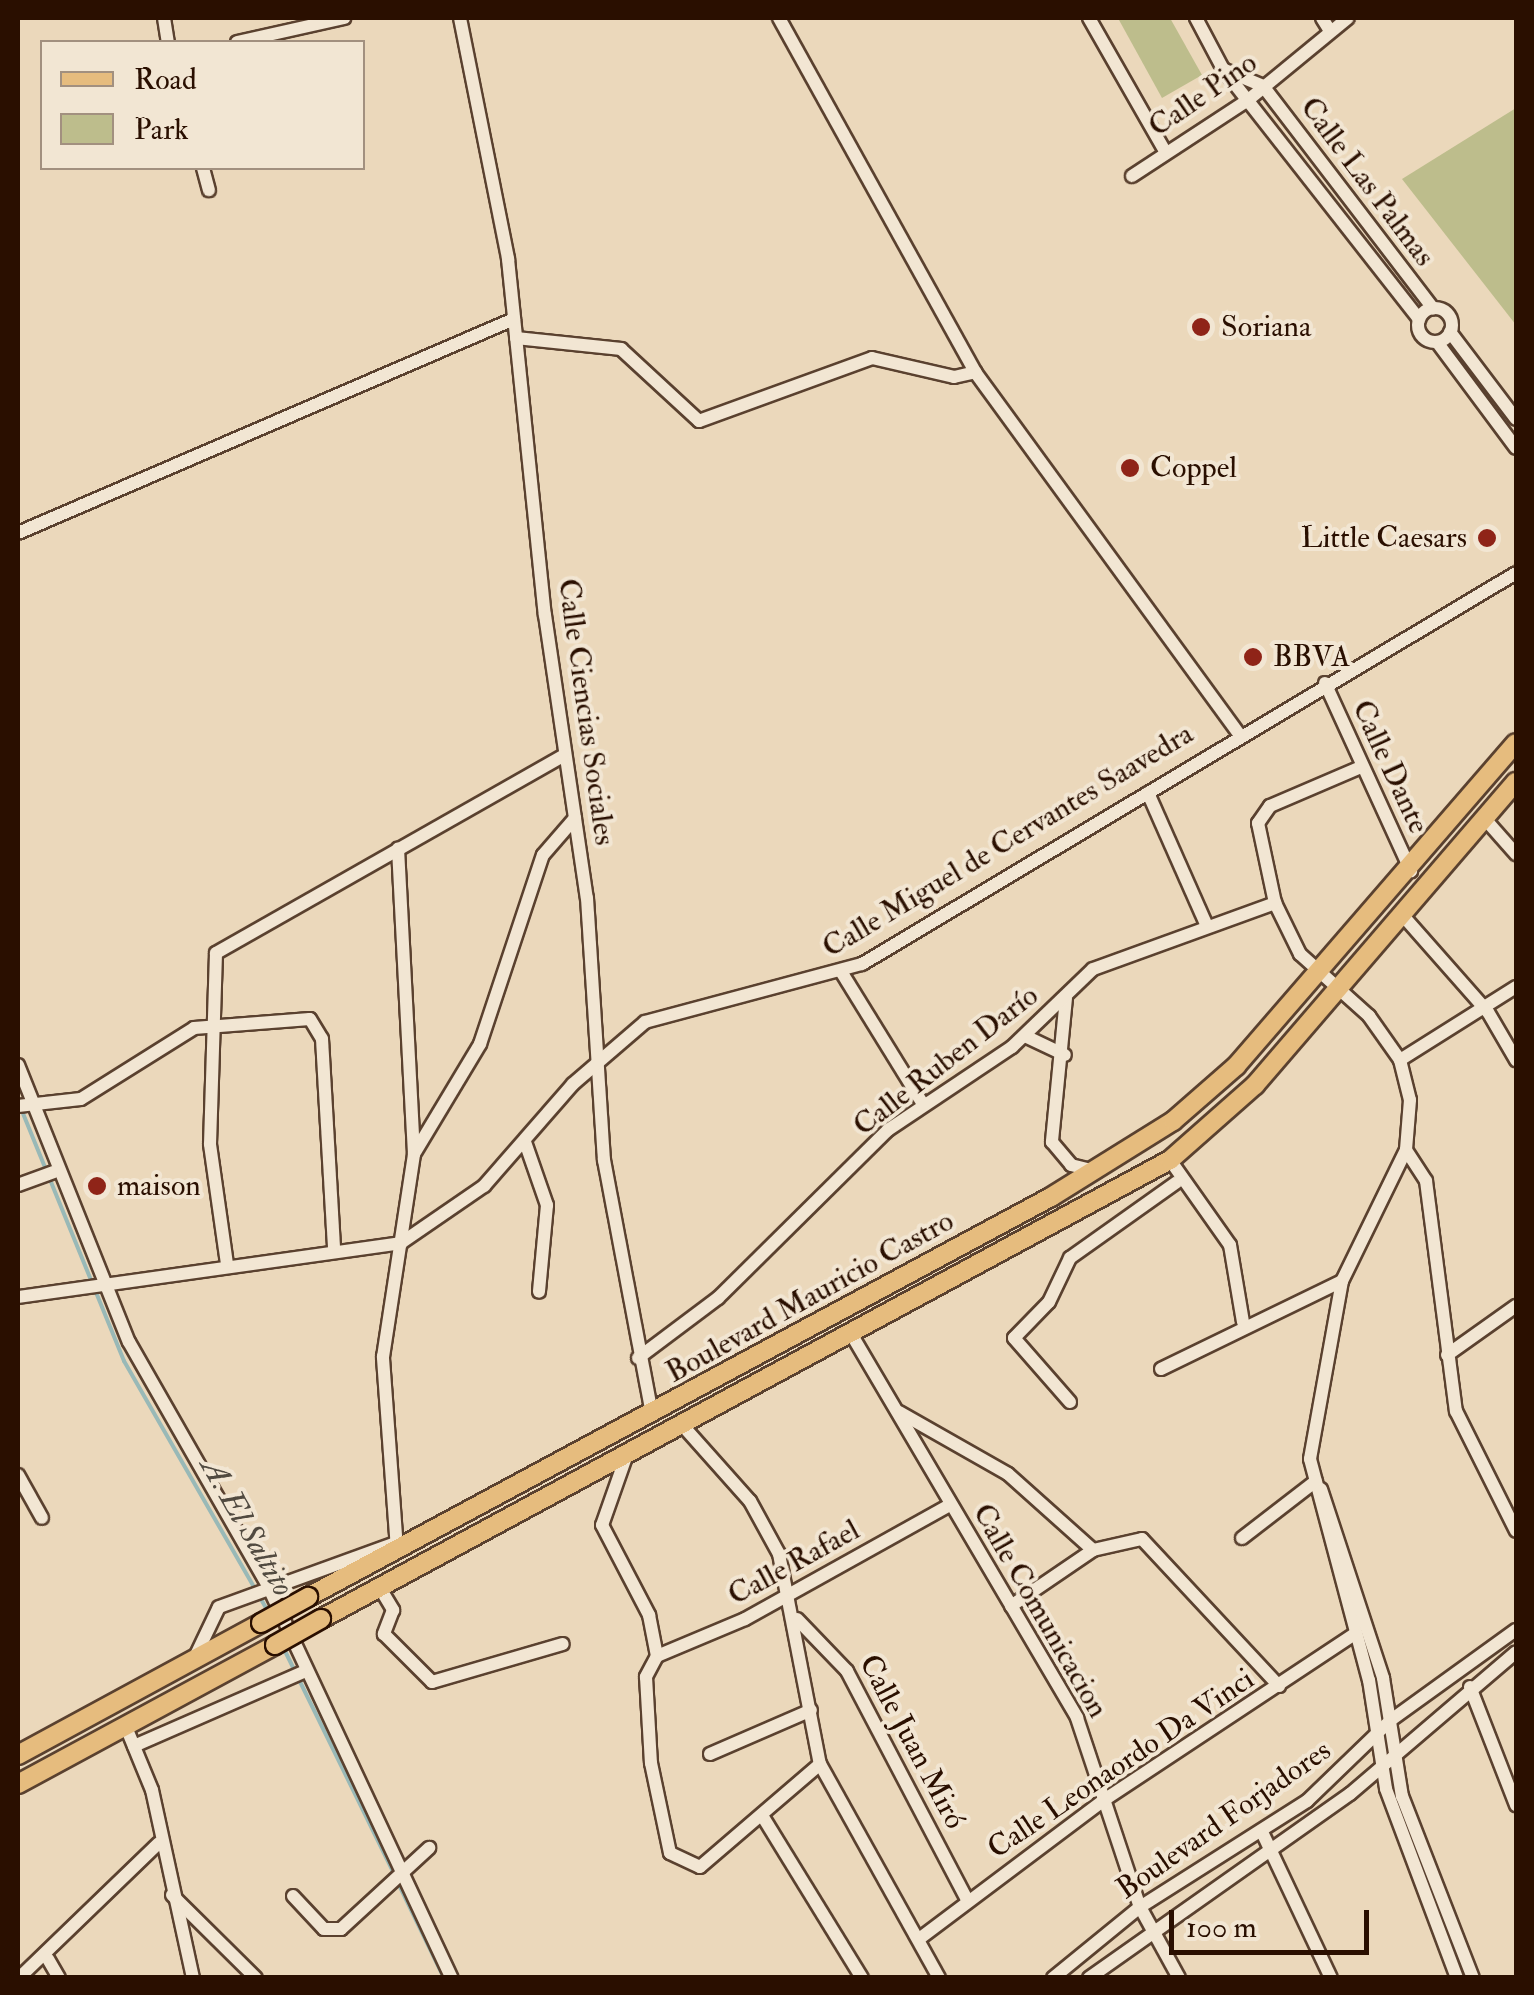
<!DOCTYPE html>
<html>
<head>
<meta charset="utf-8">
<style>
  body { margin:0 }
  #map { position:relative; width:1534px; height:1995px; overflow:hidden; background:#ebd8bb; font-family:"IM FELL Double Pica",serif }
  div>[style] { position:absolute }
  .green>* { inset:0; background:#bdbd8c }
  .stream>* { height:4px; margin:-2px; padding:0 2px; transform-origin:2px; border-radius:2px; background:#99b9b7 }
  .roads { filter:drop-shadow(2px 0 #5a412f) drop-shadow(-2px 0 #5a412f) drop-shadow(0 2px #5a412f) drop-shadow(0 -2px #5a412f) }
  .minor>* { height:12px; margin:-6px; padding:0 6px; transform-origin:6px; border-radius:6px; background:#f2e6d3 }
  .minor>.ring { margin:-6px; padding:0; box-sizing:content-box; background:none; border:12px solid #f2e6d3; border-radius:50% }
  .major>* { height:18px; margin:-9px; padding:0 9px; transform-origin:9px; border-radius:9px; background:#e6bc7e }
  .bridges { filter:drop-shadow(2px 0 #2a0f00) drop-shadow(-2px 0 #2a0f00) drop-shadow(0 2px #2a0f00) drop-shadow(0 -2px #2a0f00) }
  .major-bridge>* { height:18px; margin:-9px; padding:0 9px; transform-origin:9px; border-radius:9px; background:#e6bc7e }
  .dots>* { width:28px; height:28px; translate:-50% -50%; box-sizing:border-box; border:5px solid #f2e6d3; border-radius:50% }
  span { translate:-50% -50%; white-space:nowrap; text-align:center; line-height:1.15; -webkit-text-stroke:8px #f2e6d3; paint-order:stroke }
  .street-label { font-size:30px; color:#2a0f00 }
  .poi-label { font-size:30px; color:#2a0f00 }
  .left { translate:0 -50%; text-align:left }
  .right { translate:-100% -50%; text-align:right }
  .water-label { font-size:32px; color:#514a40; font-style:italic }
  .frame { position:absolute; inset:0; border:20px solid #2a0f00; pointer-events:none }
  .legend { position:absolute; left:40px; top:40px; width:325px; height:130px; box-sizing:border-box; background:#f2e6d3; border:2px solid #a2907f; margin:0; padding:12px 18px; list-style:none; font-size:30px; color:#2a0f00 }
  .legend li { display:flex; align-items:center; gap:20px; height:50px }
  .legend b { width:50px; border:2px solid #a2907f }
  .scale { position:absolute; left:1169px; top:1910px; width:200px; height:45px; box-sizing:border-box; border:5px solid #2a0f00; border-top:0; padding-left:12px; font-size:30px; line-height:35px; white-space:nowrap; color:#2a0f00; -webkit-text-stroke:8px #f2e6d3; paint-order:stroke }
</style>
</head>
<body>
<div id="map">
  <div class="green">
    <div style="clip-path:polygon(1170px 18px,1202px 75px,1162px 98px,1119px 20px)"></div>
    <div style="clip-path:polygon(1516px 108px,1516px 325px,1402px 179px)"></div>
  </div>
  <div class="stream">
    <div style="left:22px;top:1111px;width:270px;rotate:67.8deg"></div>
    <div style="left:124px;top:1361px;width:291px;rotate:60.1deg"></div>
    <div style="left:284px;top:1649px;width:250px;rotate:63.9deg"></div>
    <div style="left:398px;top:1883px;width:106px;rotate:64.2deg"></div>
  </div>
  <div class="roads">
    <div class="minor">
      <div style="left:164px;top:18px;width:24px;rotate:81deg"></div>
      <div style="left:460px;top:18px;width:246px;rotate:78.7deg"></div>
      <div style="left:508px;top:259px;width:358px;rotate:84.1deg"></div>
      <div style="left:545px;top:615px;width:286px;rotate:81.6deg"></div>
      <div style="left:587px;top:898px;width:263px;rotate:86.3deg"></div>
      <div style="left:604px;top:1160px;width:258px;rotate:79.3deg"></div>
      <div style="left:779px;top:18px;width:405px;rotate:61deg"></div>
      <div style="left:975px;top:372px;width:447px;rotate:53.9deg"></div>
      <div style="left:1089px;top:18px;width:153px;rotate:60.3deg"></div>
      <div style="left:1196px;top:18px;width:58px;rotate:62.1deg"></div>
      <div style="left:1223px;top:69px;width:318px;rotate:51.9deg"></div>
      <div style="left:1322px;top:18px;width:15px;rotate:58deg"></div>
      <div style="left:237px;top:42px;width:110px;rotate:-12.6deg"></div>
      <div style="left:1225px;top:70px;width:41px;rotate:22.8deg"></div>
      <div style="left:1263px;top:86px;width:280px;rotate:52.6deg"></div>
      <div style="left:203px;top:168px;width:23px;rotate:75deg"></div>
      <div style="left:1132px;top:176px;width:139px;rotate:-33.2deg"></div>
      <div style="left:1248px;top:100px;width:129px;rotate:-39.4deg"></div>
      <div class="ring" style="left:1418px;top:308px;width:22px;height:22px"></div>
      <div style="left:1450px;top:332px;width:109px;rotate:52.8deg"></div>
      <div style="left:516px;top:338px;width:106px;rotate:6deg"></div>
      <div style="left:621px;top:349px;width:106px;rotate:42.7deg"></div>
      <div style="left:699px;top:421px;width:184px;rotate:-20deg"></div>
      <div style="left:872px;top:358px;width:84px;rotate:13deg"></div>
      <div style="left:954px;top:377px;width:22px;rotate:-13deg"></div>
      <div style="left:1437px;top:342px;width:132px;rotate:53.3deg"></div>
      <div style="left:18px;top:533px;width:540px;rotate:-23.34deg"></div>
      <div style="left:1325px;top:683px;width:207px;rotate:65.4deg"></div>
      <div style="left:1361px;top:767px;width:99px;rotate:156.8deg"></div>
      <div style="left:1270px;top:806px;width:21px;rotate:125deg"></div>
      <div style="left:1258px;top:823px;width:82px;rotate:78deg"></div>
      <div style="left:1275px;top:903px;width:57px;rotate:63.9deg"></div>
      <div style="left:1300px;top:954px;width:93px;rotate:41.9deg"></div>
      <div style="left:1369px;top:1016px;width:54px;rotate:54.8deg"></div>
      <div style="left:1400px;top:1060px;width:41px;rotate:76deg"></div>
      <div style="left:1410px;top:1100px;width:50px;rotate:94.6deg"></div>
      <div style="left:1406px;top:1150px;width:146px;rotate:116deg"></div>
      <div style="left:1342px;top:1281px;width:181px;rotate:100.2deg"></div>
      <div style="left:1310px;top:1459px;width:229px;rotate:75.1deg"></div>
      <div style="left:1369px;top:1680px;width:110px;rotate:81.1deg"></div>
      <div style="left:1386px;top:1789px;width:202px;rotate:69.4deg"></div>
      <div style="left:1148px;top:793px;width:143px;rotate:66.1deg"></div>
      <div style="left:1485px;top:819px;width:47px;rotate:48.5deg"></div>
      <div style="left:1405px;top:918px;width:125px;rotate:48.6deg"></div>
      <div style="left:1488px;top:1012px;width:56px;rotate:59.7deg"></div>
      <div style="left:842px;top:973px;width:154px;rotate:58.3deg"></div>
      <div style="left:1066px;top:998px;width:145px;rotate:95.6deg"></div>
      <div style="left:1052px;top:1142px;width:30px;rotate:50deg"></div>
      <div style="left:1071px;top:1165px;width:25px;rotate:14deg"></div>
      <div style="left:1025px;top:1036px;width:44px;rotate:25.4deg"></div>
      <div style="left:1400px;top:1060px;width:137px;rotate:-32.2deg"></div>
      <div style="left:18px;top:1065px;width:298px;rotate:68.2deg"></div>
      <div style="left:129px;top:1342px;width:281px;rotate:60.3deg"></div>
      <div style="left:268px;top:1586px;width:433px;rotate:64.9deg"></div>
      <div style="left:18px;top:1106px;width:63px;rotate:-6.3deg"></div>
      <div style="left:81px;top:1099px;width:133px;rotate:-32.1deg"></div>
      <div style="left:194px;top:1028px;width:116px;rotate:-4.4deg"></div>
      <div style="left:310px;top:1019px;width:23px;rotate:59deg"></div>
      <div style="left:322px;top:1039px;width:210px;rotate:86.7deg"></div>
      <div style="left:525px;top:1142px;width:67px;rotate:70.8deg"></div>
      <div style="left:547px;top:1205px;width:87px;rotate:95.3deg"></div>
      <div style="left:1406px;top:1150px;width:37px;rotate:57deg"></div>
      <div style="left:1426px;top:1181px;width:232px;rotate:82.6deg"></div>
      <div style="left:1456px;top:1411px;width:134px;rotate:63.4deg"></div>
      <div style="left:414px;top:1154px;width:128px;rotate:-59deg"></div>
      <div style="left:480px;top:1044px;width:199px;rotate:-71.6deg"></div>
      <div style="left:543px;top:855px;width:49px;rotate:-49.1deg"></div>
      <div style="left:1170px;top:1160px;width:104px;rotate:54.8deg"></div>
      <div style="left:1230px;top:1245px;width:78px;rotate:80.4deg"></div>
      <div style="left:18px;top:1185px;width:38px;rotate:-20deg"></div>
      <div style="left:227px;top:1264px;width:121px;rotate:-98.1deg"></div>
      <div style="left:210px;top:1144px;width:191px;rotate:-88.2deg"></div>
      <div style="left:216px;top:953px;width:400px;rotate:-29.6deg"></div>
      <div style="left:18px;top:1297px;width:387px;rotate:-8deg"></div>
      <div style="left:401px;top:1243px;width:101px;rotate:-34.5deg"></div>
      <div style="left:484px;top:1186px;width:135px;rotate:-48.9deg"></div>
      <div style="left:573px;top:1084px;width:95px;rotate:-40.7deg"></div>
      <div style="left:645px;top:1022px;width:225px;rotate:-15deg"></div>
      <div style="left:862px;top:964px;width:762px;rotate:-30.87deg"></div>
      <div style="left:853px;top:1337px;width:442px;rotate:59.5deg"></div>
      <div style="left:1077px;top:1718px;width:199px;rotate:71.6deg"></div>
      <div style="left:1140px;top:1907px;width:81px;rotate:61.2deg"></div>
      <div style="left:1447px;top:1355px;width:85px;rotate:-35.4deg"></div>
      <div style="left:638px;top:1358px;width:100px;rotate:-36.9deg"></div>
      <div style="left:718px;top:1298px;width:239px;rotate:-44.7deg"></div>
      <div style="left:888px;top:1130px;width:149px;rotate:-33.8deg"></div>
      <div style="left:1012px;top:1047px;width:112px;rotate:-43.9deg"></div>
      <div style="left:1093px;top:969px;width:194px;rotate:-19.9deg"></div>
      <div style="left:1161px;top:1369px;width:201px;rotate:-25.9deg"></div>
      <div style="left:1070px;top:1402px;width:85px;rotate:-131.2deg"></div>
      <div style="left:1014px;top:1338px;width:50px;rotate:-45.8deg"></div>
      <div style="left:1049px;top:1302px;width:49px;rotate:-64.5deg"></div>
      <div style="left:1070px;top:1258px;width:131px;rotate:-35.4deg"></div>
      <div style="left:899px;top:1412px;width:125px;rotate:29.6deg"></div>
      <div style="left:1008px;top:1474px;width:114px;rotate:41.8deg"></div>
      <div style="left:684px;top:1427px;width:99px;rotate:48.3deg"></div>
      <div style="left:750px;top:1501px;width:60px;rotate:61.3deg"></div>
      <div style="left:779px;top:1554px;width:214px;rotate:79deg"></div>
      <div style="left:820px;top:1764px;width:245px;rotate:60.9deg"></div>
      <div style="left:626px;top:1457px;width:72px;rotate:109.4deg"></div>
      <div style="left:602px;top:1525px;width:102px;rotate:62.4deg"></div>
      <div style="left:649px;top:1615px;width:42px;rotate:79deg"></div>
      <div style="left:657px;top:1656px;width:24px;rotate:118deg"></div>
      <div style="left:646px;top:1677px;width:86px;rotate:86.7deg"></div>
      <div style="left:651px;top:1763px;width:92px;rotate:78.1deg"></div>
      <div style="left:670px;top:1853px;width:33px;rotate:25deg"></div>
      <div style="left:700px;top:1867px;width:158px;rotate:-40.6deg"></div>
      <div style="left:18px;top:1475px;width:49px;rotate:60.8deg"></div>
      <div style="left:1321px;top:1489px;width:199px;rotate:71.8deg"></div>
      <div style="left:1383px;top:1678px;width:120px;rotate:80.9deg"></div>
      <div style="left:1402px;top:1796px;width:195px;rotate:68.7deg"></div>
      <div style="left:1242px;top:1538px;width:93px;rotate:-37.6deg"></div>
      <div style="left:397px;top:1549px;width:193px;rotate:-94.2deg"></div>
      <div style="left:383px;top:1357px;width:205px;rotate:-81.3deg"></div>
      <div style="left:414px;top:1154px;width:306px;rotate:-93deg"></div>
      <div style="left:380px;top:1588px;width:26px;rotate:59deg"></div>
      <div style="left:393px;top:1610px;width:26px;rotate:111deg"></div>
      <div style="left:384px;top:1634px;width:68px;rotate:45deg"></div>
      <div style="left:432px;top:1682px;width:136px;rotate:-16.2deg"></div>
      <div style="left:1011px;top:1606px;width:99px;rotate:-34.3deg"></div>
      <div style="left:1093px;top:1550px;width:50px;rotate:-12.7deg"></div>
      <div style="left:1142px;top:1539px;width:201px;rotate:47deg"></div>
      <div style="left:797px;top:1619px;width:72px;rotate:46.1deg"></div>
      <div style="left:847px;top:1671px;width:260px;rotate:62.3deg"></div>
      <div style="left:657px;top:1656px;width:95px;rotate:-22.8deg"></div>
      <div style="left:745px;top:1619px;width:235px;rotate:-29.1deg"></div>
      <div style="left:195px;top:1657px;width:55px;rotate:-64.4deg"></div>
      <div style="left:219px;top:1607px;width:188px;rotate:-19.9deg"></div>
      <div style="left:1470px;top:1687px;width:127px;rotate:68.7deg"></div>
      <div style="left:126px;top:1727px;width:68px;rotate:67.6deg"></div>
      <div style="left:152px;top:1790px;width:192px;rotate:77.7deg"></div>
      <div style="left:134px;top:1746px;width:188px;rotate:-23.6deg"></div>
      <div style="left:710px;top:1754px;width:110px;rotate:-23.5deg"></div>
      <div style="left:763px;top:1817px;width:189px;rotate:58.4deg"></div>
      <div style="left:1262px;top:1832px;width:161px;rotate:64.7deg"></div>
      <div style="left:172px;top:1895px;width:118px;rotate:44.7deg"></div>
      <div style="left:293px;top:1896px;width:45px;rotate:46.8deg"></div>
      <div style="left:324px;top:1929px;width:17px"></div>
      <div style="left:341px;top:1929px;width:120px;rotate:-42.6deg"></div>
      <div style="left:919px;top:1939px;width:231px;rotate:-36.9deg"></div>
      <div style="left:1104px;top:1800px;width:301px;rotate:-33.5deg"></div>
      <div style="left:48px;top:1959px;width:22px;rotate:60deg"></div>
      <div style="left:19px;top:1978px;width:194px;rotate:-44deg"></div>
      <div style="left:1053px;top:1978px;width:112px;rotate:-39.2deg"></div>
      <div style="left:1140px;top:1907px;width:198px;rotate:-32.4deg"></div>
      <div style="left:1307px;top:1801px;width:117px;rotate:-44deg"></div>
      <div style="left:1391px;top:1720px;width:154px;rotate:-35.8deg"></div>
      <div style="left:1089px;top:1978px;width:319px;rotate:-35.2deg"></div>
      <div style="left:1350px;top:1794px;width:218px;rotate:-40.5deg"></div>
    </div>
    <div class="major">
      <div style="left:308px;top:1597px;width:844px;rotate:-28.3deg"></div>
      <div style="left:1051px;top:1197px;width:144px;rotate:-31.9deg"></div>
      <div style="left:1173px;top:1121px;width:84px;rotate:-41.1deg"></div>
      <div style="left:1236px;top:1066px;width:427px;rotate:-49.1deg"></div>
      <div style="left:321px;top:1619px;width:965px;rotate:-28.4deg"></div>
      <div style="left:1170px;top:1160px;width:113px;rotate:-41.4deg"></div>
      <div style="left:1255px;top:1085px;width:400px;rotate:-49.3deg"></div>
      <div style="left:18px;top:1755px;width:277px;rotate:-28.5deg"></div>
      <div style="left:18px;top:1784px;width:292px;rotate:-28.4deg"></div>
    </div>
  </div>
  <div class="bridges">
    <div class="major-bridge">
      <div style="left:261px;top:1623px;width:54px;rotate:-29deg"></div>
      <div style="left:275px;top:1645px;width:53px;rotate:-29.5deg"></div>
    </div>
  </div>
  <div class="dots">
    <div style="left:1201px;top:327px;background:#8f2418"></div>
    <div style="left:1130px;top:468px;background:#8f2418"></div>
    <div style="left:1487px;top:538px;background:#8f2418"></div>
    <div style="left:1253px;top:657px;background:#8f2418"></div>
    <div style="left:97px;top:1186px;background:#8f2418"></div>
  </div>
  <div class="street-label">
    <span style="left:1203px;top:95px;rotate:-35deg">Calle Pino</span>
    <span style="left:1367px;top:182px;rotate:53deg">Calle Las Palmas</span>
    <span style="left:586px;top:712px;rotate:82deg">Calle Ciencias Sociales</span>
    <span style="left:1390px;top:767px;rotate:65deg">Calle Dante</span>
    <span style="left:1008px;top:841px;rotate:-31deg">Calle Miguel de Cervantes Saavedra</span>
    <span style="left:946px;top:1061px;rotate:-38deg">Calle Ruben Darío</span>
    <span style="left:810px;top:1297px;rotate:-29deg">Boulevard Mauricio Castro</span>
    <span style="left:794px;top:1563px;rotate:-29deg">Calle Rafael</span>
    <span style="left:1040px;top:1611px;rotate:60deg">Calle Comunicacion</span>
    <span style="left:912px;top:1742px;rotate:62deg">Calle Juan Miró</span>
    <span style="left:1121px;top:1764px;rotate:-34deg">Calle Leonaordo Da Vinci</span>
    <span style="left:1224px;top:1820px;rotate:-35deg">Boulevard Forjadores</span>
  </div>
  <div class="poi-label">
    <span class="left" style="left:1221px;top:327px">Soriana</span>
    <span class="left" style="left:1150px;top:468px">Coppel</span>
    <span class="right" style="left:1467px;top:538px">Little Caesars</span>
    <span class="left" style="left:1273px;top:657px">BBVA</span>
    <span class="left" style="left:117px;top:1186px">maison</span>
  </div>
  <div class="water-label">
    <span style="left:247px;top:1527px;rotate:60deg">A. El Saltito</span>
  </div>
  <div class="frame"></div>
  <ul class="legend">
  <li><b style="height:12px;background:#e6bc7e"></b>Road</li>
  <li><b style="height:28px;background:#bdbd8c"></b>Park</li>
  </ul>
  <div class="scale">100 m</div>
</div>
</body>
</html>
